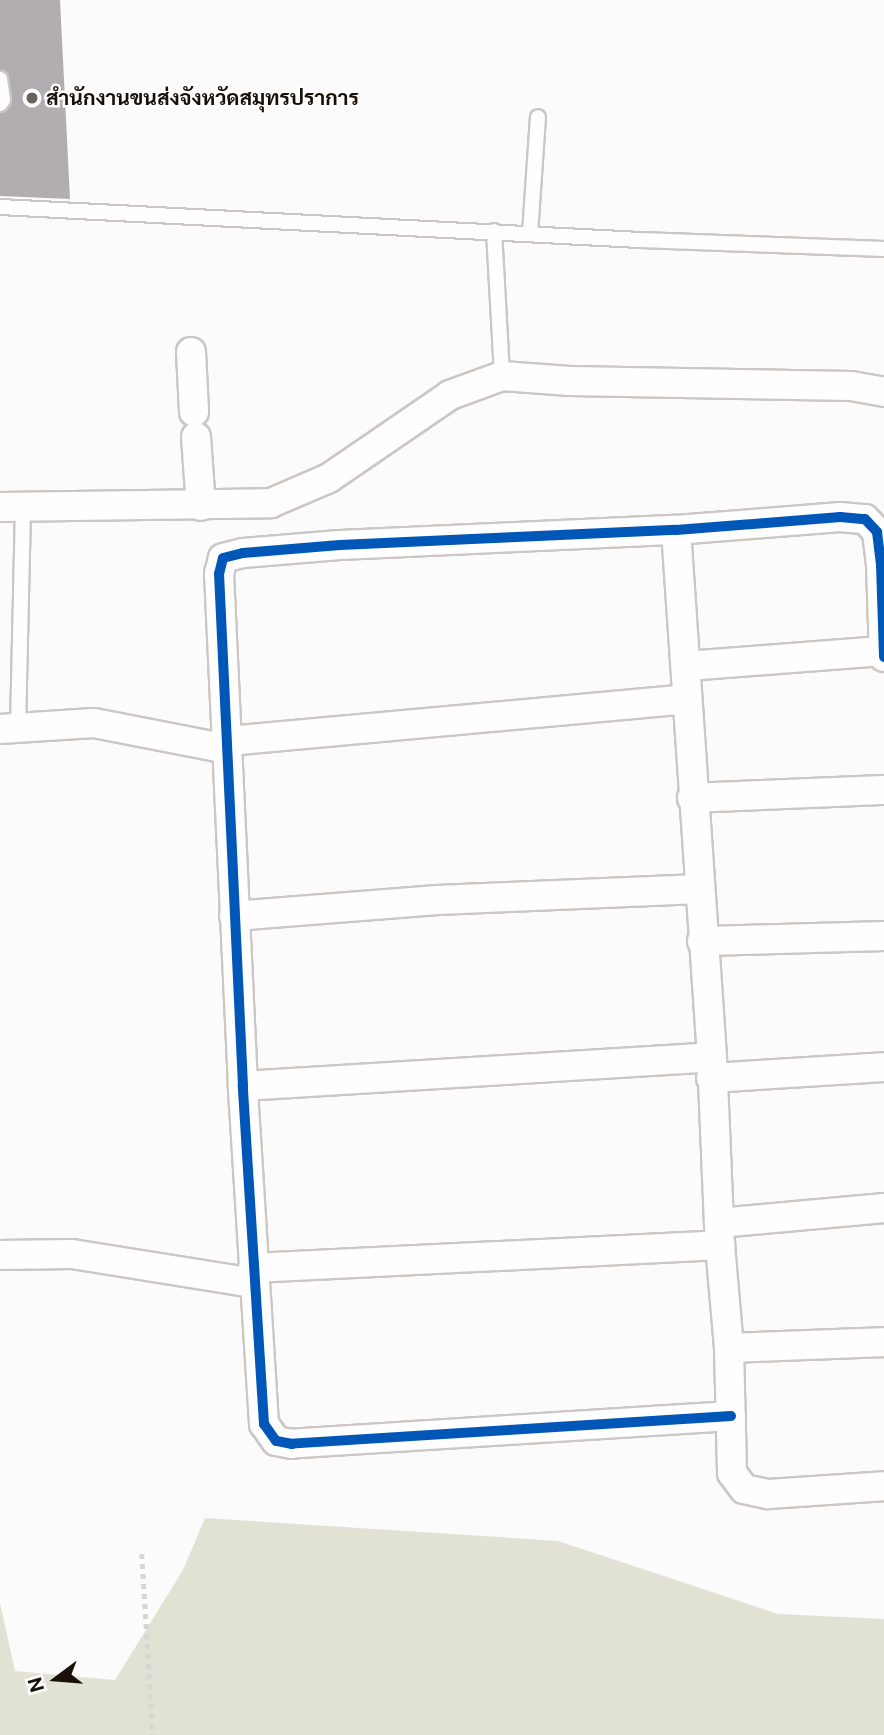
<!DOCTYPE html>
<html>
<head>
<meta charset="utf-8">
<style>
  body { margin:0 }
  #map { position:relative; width:884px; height:1735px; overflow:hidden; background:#fbfbfb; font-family:"Public Sans",Sarabun,sans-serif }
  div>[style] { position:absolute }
  .green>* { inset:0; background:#e1e2d3 }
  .building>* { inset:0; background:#b2adb0 }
  .path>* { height:4.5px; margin-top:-2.25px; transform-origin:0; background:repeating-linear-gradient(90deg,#d6d6d5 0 5px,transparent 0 10px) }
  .roads { filter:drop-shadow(2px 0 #ccc7c4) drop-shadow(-2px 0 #ccc7c4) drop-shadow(0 2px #ccc7c4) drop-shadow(0 -2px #ccc7c4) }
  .service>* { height:14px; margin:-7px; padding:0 7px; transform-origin:7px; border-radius:7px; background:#fefefe }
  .minor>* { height:28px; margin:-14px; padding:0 14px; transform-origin:14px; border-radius:14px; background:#fefefe }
  .cycleway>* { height:10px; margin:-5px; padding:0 5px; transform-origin:5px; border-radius:5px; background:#0057b8 }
  .dots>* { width:19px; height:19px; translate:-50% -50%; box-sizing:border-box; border:4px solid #fff; border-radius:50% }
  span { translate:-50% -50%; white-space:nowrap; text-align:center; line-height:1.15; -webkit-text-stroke:5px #fff; paint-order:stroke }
  .poi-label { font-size:21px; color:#19100a; font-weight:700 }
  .left { translate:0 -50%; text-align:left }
  .north { position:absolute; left:21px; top:1644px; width:70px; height:70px; -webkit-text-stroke:5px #fff; paint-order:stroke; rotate:254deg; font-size:19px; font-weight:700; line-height:28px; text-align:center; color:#19100a }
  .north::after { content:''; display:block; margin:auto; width:24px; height:32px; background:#19100a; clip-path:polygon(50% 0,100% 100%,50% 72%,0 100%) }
</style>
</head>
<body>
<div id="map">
  <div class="green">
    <div style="clip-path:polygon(205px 1518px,558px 1541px,778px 1614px,884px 1619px,884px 1735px,0 1735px,0 1603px,15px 1671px,115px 1680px,183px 1570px)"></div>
  </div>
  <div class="building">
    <div style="clip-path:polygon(0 0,60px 0,70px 199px,0 196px)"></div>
  </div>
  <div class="path">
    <div style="left:142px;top:1554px;width:181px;rotate:86.5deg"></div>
  </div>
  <div class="roads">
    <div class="service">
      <div style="left:0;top:79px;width:21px;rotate:82deg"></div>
      <div style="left:3px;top:100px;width:5px;rotate:127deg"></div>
      <div style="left:0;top:207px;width:642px;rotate:2.95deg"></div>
      <div style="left:641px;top:240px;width:243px;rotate:2.1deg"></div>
      <div style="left:494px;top:231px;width:145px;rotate:86.8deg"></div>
      <div style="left:530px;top:234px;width:117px;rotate:-86.1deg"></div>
      <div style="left:18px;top:728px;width:221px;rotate:-88.7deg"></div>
    </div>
    <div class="minor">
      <div style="left:191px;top:352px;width:60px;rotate:87.1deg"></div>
      <div style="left:196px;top:437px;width:69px;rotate:85.9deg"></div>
      <div style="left:0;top:507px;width:271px;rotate:-0.8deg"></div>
      <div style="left:271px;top:503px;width:63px;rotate:-23.3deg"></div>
      <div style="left:329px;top:478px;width:147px;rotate:-34.4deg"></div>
      <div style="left:450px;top:395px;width:55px;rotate:-20.1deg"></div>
      <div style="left:502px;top:376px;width:68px;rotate:4.2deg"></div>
      <div style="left:570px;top:381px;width:281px;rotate:1deg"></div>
      <div style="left:851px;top:386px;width:34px;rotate:10deg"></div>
      <div style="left:676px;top:530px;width:528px;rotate:86.09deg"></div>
      <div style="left:712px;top:1057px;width:188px;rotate:87.6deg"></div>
      <div style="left:720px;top:1245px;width:103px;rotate:85deg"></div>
      <div style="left:729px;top:1348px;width:125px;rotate:88.6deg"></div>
      <div style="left:732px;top:1473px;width:20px;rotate:53deg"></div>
      <div style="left:744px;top:1489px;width:25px;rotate:12deg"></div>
      <div style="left:768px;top:1494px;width:116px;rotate:-3.9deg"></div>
      <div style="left:688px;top:666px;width:197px;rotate:-4.4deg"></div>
      <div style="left:0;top:729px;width:94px;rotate:-3.7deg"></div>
      <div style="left:94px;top:723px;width:136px;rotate:11deg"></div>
      <div style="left:228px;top:741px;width:460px;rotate:-5.2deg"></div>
      <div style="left:692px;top:798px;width:192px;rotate:-2.4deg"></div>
      <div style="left:234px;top:916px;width:204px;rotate:-4.5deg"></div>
      <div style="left:437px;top:900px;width:263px;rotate:-2.4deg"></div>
      <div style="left:702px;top:941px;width:182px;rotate:-1.6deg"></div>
      <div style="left:711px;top:1078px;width:173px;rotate:-3.6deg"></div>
      <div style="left:243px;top:1086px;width:470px;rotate:-3.5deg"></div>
      <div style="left:719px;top:1223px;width:166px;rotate:-5.2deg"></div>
      <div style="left:0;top:1255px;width:72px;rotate:-0.8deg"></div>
      <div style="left:72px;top:1254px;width:183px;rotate:9.1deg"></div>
      <div style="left:253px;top:1268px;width:468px;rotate:-2.8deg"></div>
      <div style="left:729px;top:1348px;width:155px;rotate:-2.2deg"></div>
      <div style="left:731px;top:1416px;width:440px;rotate:176.4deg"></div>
      <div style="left:292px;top:1444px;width:16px;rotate:-169deg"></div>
      <div style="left:276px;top:1441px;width:21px;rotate:-125deg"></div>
      <div style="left:264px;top:1424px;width:339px;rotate:-93.6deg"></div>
      <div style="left:243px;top:1086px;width:513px;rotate:-92.68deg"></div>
      <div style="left:219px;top:574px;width:16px;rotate:-76deg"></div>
      <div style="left:223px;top:558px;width:21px;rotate:-14deg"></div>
      <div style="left:243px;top:553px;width:97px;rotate:-4.7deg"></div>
      <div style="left:340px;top:545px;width:336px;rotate:-2.6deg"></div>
      <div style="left:676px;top:530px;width:165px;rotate:-4.5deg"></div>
      <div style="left:840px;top:517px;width:25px;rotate:5deg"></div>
      <div style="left:865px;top:519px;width:18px;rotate:47deg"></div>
      <div style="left:877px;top:532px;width:33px;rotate:83deg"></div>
      <div style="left:881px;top:565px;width:92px;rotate:88.1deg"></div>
    </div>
  </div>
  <div class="cycleway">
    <div style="left:731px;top:1416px;width:440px;rotate:176.4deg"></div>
    <div style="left:292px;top:1444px;width:16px;rotate:-169deg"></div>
    <div style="left:276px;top:1441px;width:21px;rotate:-125deg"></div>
    <div style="left:264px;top:1424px;width:339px;rotate:-93.6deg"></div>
    <div style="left:243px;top:1086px;width:513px;rotate:-92.68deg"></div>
    <div style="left:219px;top:574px;width:16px;rotate:-76deg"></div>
    <div style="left:223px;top:558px;width:21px;rotate:-14deg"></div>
    <div style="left:243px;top:553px;width:97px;rotate:-4.7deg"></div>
    <div style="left:340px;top:545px;width:336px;rotate:-2.6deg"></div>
    <div style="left:676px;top:530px;width:165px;rotate:-4.5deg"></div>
    <div style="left:840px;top:517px;width:25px;rotate:5deg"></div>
    <div style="left:865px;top:519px;width:18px;rotate:47deg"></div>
    <div style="left:877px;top:532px;width:33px;rotate:83deg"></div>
    <div style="left:881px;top:565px;width:92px;rotate:88.1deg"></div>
  </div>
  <div class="dots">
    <div style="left:32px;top:98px;background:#68625e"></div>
  </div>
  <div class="poi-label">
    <span class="left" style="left:46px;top:98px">สำนักงานขนส่งจังหวัดสมุทรปราการ</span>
  </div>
  <div class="north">N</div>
</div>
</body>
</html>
